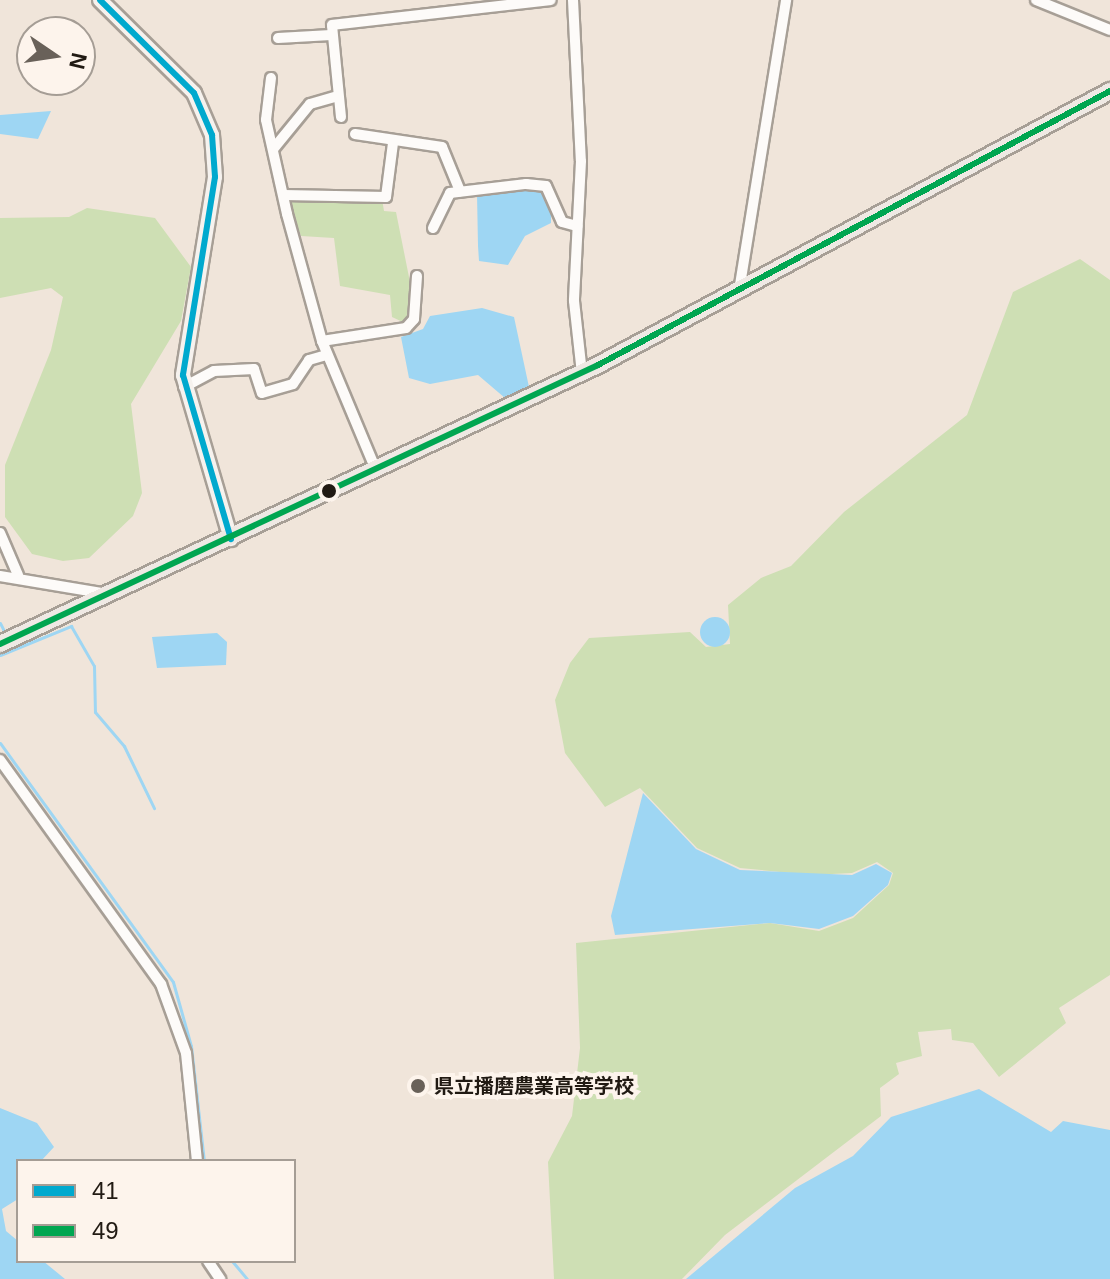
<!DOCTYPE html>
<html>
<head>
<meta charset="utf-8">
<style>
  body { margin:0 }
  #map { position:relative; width:1110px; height:1279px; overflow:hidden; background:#f0e5da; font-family:Helvetica,"Noto Sans JP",sans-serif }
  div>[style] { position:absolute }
  .green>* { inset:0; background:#cedfb4 }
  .water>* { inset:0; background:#9ed6f3 }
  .round { border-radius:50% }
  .stream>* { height:3px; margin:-1.5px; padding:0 1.5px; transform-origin:1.5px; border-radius:1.5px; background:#9ed6f3 }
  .roads { filter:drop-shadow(2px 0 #a79f96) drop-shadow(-2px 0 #a79f96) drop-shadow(0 2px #a79f96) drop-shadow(0 -2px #a79f96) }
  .street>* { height:10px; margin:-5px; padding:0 5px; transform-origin:5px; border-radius:5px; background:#fdfbf9 }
  .secondary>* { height:14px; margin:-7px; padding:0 7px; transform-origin:7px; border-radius:7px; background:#f6f2ee }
  .primary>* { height:16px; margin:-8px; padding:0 8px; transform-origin:8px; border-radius:8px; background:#efe9e4 }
  .bus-1>* { height:6px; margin:-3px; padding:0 3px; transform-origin:3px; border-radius:3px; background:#00a9ce }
  .bus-2>* { height:6px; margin:-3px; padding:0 3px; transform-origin:3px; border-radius:3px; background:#00a651 }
  .dots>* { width:22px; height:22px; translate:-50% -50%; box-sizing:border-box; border:4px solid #fdf4ec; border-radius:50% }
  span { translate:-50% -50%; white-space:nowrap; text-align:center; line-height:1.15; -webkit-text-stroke:8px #fdf4ec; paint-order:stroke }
  .poi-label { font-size:20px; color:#211a13; font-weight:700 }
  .left { translate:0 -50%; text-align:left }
  .legend { position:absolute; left:16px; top:1159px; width:280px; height:104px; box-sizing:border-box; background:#fdf4ec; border:2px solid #a59d95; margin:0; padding:10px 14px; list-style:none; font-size:24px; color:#211a13 }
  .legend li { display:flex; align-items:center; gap:16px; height:40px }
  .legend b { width:40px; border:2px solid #a59d95 }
  .north { position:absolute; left:16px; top:16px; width:80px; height:80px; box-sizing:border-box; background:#fdf4ec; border:2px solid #a59d95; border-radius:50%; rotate:103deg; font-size:22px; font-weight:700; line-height:32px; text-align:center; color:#211a13 }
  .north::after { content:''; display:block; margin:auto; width:28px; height:36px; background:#696159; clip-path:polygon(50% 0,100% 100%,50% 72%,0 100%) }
</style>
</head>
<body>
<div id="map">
  <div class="green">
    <div style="clip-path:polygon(287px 198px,382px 199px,384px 211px,396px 212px,413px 297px,407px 324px,392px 317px,390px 295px,340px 286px,334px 238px,301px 236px)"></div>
    <div style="clip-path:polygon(87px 208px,155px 218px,191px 267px,181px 321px,131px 404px,142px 493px,133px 516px,89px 558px,63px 561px,32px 554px,5px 517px,5px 465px,51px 350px,63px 297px,51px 288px,0 298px,0 218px,69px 217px)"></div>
    <div style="clip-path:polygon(1080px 259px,1110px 280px,1110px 975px,1059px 1008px,1066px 1023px,999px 1077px,973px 1043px,952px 1040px,951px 1029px,918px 1032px,922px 1056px,896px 1063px,899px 1074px,880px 1088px,881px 1116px,725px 1235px,682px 1279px,554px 1279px,548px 1162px,572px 1116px,580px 1048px,576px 943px,770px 923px,819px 931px,853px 918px,889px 885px,893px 873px,877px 862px,852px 873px,812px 875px,740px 868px,697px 848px,640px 788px,605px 807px,565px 753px,555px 700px,570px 663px,589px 638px,690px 632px,706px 647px,730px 644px,728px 605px,761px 578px,791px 566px,844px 512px,967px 415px,1013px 292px)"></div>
  </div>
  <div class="water">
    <div style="clip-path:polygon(51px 111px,38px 139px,0 134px,0 115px)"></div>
    <div style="clip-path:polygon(503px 190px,542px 191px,551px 212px,551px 223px,525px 236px,508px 265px,479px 261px,478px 246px,477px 194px)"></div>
    <div style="clip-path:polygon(482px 308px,514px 317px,529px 387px,505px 398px,478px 375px,430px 384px,409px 378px,401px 337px,423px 329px,430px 316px)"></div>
    <div class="round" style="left:700px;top:617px;width:30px;height:30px"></div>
    <div style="clip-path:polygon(217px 633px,227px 642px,226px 665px,157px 668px,152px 637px)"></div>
    <div style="clip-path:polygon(643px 793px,696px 849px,740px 870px,852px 875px,876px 864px,892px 873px,888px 885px,853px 916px,819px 929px,770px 923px,615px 935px,611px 916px)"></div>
    <div style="clip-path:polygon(979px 1089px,1051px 1132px,1063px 1121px,1110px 1130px,1110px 1279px,686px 1279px,795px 1188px,853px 1156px,891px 1117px)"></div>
    <div style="clip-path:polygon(0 1108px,37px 1123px,54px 1147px,41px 1161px,18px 1161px,18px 1199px,2px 1209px,6px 1231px,18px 1241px,18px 1261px,43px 1261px,65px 1279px,0 1279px)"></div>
  </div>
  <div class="stream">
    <div style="left:0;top:623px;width:13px;rotate:63deg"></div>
    <div style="left:0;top:655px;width:77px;rotate:-22.2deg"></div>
    <div style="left:71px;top:626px;width:46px;rotate:60.1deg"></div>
    <div style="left:94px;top:666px;width:46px;rotate:88.8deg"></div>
    <div style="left:95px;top:712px;width:45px;rotate:49.5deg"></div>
    <div style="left:124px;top:746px;width:69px;rotate:64.2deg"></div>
    <div style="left:0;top:743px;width:295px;rotate:54.1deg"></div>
    <div style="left:173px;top:982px;width:66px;rotate:74.3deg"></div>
    <div style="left:191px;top:1046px;width:116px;rotate:83.6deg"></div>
    <div style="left:232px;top:1261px;width:23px;rotate:50deg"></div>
  </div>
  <div class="roads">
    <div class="street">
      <div style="left:573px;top:0;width:161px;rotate:87.2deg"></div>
      <div style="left:581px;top:161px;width:140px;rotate:92.9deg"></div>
      <div style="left:574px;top:301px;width:72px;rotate:83.7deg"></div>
      <div style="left:1036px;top:0;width:80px;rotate:22.1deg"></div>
      <div style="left:278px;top:38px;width:53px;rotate:-3.2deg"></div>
      <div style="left:271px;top:78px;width:42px;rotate:96.8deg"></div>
      <div style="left:266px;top:120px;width:96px;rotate:77.4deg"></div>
      <div style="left:287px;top:214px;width:132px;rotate:74.6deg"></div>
      <div style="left:322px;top:341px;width:140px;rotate:67.3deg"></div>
      <div style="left:341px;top:117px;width:92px;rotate:-95.6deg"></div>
      <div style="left:332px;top:25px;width:220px;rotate:-6.5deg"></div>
      <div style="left:355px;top:134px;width:88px;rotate:8.5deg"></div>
      <div style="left:442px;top:147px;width:48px;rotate:67.8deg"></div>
      <div style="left:274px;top:148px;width:57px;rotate:-50.7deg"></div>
      <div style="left:310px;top:104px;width:25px;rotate:-16deg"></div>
      <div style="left:284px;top:195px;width:102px;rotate:1.1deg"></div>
      <div style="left:386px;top:197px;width:54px;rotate:-82.6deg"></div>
      <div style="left:433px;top:228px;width:39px;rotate:-64deg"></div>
      <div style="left:450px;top:193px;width:77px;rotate:-6.8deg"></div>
      <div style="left:526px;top:184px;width:20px;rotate:6deg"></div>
      <div style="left:546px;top:186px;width:39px;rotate:66deg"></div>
      <div style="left:562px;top:222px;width:16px;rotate:15deg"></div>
      <div style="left:739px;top:291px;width:295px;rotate:-80.8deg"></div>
      <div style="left:322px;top:341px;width:85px;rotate:-8.8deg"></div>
      <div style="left:406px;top:328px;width:12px;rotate:-48deg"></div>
      <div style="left:414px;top:319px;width:43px;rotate:-86deg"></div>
      <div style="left:184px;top:387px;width:34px;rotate:-28deg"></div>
      <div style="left:214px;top:371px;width:40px;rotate:-2.9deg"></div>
      <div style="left:254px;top:369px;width:25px;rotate:72deg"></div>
      <div style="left:262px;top:393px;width:32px;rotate:-16deg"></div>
      <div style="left:293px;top:384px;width:29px;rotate:-56deg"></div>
      <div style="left:309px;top:360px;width:19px;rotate:-16deg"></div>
      <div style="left:0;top:533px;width:46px;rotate:66.8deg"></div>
      <div style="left:0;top:576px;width:109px;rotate:9.5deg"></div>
      <div style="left:0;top:760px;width:276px;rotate:54.3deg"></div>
      <div style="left:161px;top:984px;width:73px;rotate:70.1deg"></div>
      <div style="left:186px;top:1053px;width:109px;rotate:84.2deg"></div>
      <div style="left:208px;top:1261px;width:22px;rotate:56deg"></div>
    </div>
    <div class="secondary">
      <div style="left:100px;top:0;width:132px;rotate:44.7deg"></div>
      <div style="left:194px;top:93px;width:46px;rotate:66.8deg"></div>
      <div style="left:212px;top:135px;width:42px;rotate:85.9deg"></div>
      <div style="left:215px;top:177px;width:201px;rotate:99.2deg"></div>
      <div style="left:183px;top:375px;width:171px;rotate:73.7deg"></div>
    </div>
    <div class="primary">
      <div style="left:0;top:644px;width:660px;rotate:-25.01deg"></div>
      <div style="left:598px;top:365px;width:581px;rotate:-28.15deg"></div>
    </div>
  </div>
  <div class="bus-1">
    <div style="left:100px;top:0;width:132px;rotate:44.7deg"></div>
    <div style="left:194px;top:93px;width:46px;rotate:66.8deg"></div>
    <div style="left:212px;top:135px;width:42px;rotate:85.9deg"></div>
    <div style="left:215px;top:177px;width:201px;rotate:99.2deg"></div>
    <div style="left:183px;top:375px;width:171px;rotate:73.7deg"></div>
  </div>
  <div class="bus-2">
    <div style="left:0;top:644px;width:660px;rotate:-25.01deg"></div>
    <div style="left:598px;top:365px;width:581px;rotate:-28.15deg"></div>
  </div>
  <div class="dots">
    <div style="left:329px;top:491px;background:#211a13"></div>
    <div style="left:418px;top:1086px;background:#696159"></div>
  </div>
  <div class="poi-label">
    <span class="left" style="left:434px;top:1086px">県立播磨農業高等学校</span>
  </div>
  <ul class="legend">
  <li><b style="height:10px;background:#00a9ce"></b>41</li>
  <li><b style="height:10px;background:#00a651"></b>49</li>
  </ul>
  <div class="north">N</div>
</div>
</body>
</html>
